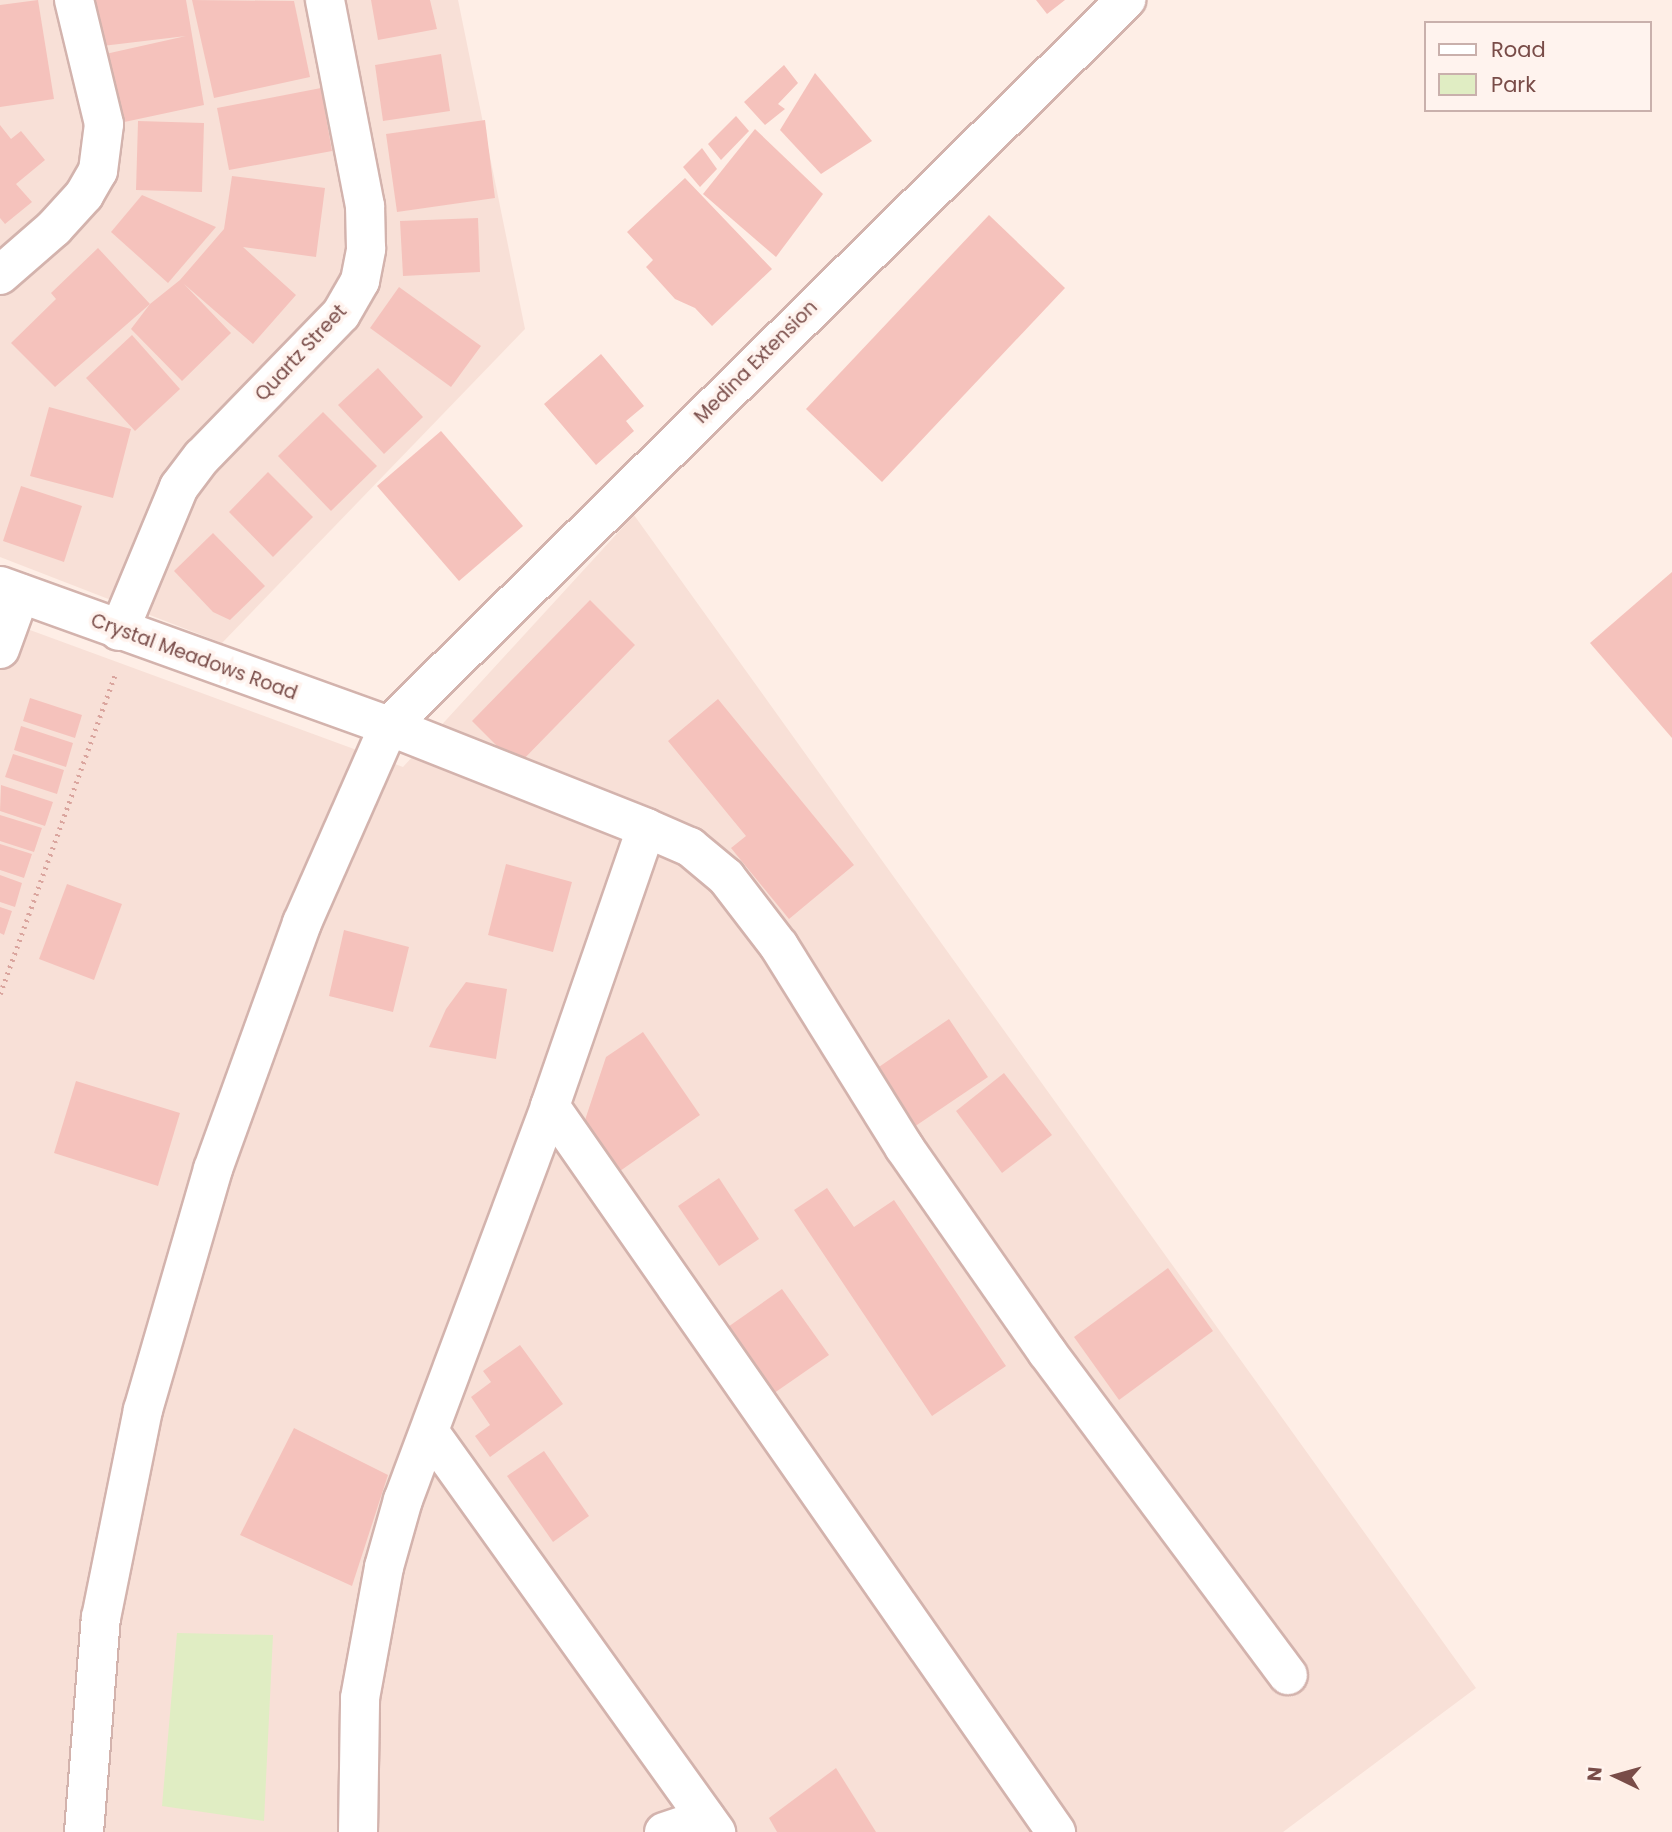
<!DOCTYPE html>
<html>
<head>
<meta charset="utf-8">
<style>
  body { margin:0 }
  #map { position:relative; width:1672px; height:1832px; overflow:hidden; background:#feeee6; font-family:Poppins,sans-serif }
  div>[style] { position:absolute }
  .residential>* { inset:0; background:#f8e0d7 }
  .green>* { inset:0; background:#e0edc3 }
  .building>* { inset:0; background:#f5c2bc }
  .path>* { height:4.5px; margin-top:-2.25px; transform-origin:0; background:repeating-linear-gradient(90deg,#daa59e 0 2px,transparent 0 7px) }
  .roads { filter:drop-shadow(2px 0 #d3b3ad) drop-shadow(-2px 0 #d3b3ad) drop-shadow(0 2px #d3b3ad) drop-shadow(0 -2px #d3b3ad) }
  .minor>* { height:38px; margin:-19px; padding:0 19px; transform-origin:19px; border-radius:19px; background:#fff }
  span { translate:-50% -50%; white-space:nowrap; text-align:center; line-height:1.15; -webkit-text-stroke:7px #fff3ee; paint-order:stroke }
  .street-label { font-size:19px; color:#794c48 }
  .legend { position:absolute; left:1424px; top:21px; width:228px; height:91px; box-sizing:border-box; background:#fff3ee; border:2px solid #c9b0ac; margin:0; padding:9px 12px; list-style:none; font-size:21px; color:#794c48 }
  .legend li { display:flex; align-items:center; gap:14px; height:35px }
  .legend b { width:35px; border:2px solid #c9b0ac }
  .north { position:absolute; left:1581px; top:1741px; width:70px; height:70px; -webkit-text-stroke:5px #fff3ee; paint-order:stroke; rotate:275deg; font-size:19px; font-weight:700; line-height:28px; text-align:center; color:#794c48 }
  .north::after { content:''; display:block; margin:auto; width:24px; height:32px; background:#794c48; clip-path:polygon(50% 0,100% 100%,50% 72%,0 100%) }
</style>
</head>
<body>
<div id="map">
  <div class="residential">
    <div style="clip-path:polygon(0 0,458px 0,525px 329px,222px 643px,0 557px)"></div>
    <div style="clip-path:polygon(634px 515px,1476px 1688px,1283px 1832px,0 1832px,0 619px,403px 767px)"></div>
  </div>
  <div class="green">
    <div style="clip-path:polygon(177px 1633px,273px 1635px,264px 1821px,162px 1806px)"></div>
  </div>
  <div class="building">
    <div style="clip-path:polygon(38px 0,54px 99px,0 107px,0 5px)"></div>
    <div style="clip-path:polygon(87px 0,186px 0,204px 105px,115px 124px,101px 55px,186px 36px,94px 47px)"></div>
    <div style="clip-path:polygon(192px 0,294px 1px,310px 77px,214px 98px)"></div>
    <div style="clip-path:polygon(371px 0,430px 0,437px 29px,378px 40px)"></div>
    <div style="clip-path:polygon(1036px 0,1065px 0,1047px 14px)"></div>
    <div style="clip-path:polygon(441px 54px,450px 111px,383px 121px,375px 65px)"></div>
    <div style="clip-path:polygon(784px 65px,798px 83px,778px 104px,785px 109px,765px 125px,744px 102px)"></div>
    <div style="clip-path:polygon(815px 73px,872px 141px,821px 174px,780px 130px)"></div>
    <div style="clip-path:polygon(321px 88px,332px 151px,229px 170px,217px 108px)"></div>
    <div style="clip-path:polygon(736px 116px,749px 131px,721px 160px,708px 144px)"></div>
    <div style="clip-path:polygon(485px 120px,495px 198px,397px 212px,386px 134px)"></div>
    <div style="clip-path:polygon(138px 121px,204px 123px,202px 192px,136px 190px)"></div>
    <div style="clip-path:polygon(0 125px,11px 139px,21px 131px,45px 160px,16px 184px,32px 202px,5px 224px,0 218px)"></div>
    <div style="clip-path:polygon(755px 129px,823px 194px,776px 257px,703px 194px)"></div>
    <div style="clip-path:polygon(702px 148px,717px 169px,700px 187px,683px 167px)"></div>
    <div style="clip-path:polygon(232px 176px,325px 188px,316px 257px,243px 247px,296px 295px,253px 344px,184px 284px,231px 333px,182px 381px,131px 329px,150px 304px,180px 280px,224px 229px)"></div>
    <div style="clip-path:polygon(685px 178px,772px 269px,712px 326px,695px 308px,675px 299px,646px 267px,653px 260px,627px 232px)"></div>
    <div style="clip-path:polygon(142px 195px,216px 227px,168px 283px,111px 232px)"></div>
    <div style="clip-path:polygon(989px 215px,1065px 288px,882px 482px,806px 409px)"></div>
    <div style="clip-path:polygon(478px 218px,480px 272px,403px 276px,400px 221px)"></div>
    <div style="clip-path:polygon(98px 248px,150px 304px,55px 387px,11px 343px,56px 299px,51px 293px)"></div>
    <div style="clip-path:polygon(399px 287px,481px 346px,451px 387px,370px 328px)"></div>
    <div style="clip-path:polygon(132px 335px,180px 389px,135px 431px,86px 378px)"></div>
    <div style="clip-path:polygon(601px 354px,644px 406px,626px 421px,634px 431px,596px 465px,544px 404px)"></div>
    <div style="clip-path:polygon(378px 368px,423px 417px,384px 454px,338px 405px)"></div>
    <div style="clip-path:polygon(49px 407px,131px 429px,113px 498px,30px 476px)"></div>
    <div style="clip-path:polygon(323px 412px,377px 466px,331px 511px,278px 456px)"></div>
    <div style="clip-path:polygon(441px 431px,523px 526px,459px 581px,377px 486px)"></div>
    <div style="clip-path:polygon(268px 472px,313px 517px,273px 557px,229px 512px)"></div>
    <div style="clip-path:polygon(21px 486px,82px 506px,64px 562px,3px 541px)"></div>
    <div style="clip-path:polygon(213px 533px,265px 586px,230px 620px,213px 612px,174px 571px)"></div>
    <div style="clip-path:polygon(1672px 572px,1672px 738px,1590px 643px)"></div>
    <div style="clip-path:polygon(590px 600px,635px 645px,517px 766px,472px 721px)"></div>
    <div style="clip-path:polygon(30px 698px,82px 715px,75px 738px,23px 721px)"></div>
    <div style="clip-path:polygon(718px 699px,854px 865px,789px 919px,731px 848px,746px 836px,668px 741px)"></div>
    <div style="clip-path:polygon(21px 726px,73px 743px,66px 767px,14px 750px)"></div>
    <div style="clip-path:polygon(13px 754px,64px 770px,57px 794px,5px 777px)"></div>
    <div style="clip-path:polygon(1px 785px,53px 802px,45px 826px,0 811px)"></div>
    <div style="clip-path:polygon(0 815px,42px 828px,34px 852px,0 841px)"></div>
    <div style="clip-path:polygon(0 844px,32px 854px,24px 878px,0 870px)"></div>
    <div style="clip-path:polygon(506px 864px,572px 882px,553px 952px,488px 935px)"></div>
    <div style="clip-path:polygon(0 875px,22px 883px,15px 907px,0 902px)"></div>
    <div style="clip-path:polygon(67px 884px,122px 904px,94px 980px,39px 959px)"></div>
    <div style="clip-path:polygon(0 907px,12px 911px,4px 935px,0 933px)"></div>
    <div style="clip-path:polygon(344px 930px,409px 947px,393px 1012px,329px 996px)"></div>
    <div style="clip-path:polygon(466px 982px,507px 989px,496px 1059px,429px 1047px,446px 1009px)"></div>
    <div style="clip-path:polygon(949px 1019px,988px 1077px,911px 1129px,873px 1071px)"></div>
    <div style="clip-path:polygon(643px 1032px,700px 1115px,620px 1171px,585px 1120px,606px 1057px)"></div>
    <div style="clip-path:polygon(1004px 1073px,1052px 1135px,1002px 1173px,956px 1111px)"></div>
    <div style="clip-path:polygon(76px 1081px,180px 1113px,158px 1186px,54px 1153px)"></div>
    <div style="clip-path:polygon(719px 1178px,759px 1239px,719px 1266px,678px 1206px)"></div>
    <div style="clip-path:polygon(827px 1188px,854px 1227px,894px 1200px,1006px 1366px,932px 1416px,794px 1210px)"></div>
    <div style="clip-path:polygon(1168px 1268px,1213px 1331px,1119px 1400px,1074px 1337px)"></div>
    <div style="clip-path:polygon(782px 1289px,829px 1355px,760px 1403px,715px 1336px)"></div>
    <div style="clip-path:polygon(520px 1345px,563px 1404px,490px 1457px,475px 1436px,490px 1425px,471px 1397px,491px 1382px,483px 1371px)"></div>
    <div style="clip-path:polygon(294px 1428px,388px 1475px,352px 1586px,240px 1535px)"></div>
    <div style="clip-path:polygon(544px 1451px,589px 1516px,553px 1542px,507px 1476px)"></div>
    <div style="clip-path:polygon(836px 1768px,876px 1832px,777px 1832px,769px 1818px)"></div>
  </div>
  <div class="path">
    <div style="left:0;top:994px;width:339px;rotate:-70.2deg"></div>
  </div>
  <div class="roads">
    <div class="minor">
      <div style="left:0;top:275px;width:72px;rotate:-41deg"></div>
      <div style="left:54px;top:228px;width:45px;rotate:-47.7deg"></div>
      <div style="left:84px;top:195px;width:28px;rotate:-60deg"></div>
      <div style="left:98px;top:171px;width:47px;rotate:-82.7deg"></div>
      <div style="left:104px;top:124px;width:128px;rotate:-103.6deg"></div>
      <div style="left:0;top:586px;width:413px;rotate:19.8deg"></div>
      <div style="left:389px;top:726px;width:277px;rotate:21.6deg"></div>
      <div style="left:646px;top:828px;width:48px;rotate:23.4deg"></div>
      <div style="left:690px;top:847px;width:47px;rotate:39.8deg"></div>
      <div style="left:726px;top:877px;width:87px;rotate:52.5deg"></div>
      <div style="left:779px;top:946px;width:237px;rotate:58.1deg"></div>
      <div style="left:904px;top:1147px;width:250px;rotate:55.1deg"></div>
      <div style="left:1047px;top:1352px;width:403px;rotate:53.3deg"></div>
      <div style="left:119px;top:631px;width:156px;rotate:-67.4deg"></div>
      <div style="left:179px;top:487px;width:38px;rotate:-53deg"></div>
      <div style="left:202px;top:457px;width:199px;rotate:-45.8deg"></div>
      <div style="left:341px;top:314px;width:38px;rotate:-60deg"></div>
      <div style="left:360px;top:281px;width:33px;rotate:-79deg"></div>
      <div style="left:366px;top:249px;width:43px;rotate:-91.3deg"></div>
      <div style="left:365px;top:206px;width:210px;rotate:-101deg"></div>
      <div style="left:0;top:649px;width:59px;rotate:-70deg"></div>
      <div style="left:550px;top:1106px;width:885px;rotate:55.12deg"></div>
      <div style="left:431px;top:1434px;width:490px;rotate:54.4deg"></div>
      <div style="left:84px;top:1832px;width:215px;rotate:-85.5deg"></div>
      <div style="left:101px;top:1618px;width:212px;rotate:-78.6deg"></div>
      <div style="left:143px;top:1410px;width:251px;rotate:-73.8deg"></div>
      <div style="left:213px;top:1169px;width:262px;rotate:-70.1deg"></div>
      <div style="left:302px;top:923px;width:215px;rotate:-66.2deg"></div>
      <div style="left:389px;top:726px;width:1035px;rotate:-44.57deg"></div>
      <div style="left:358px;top:1832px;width:134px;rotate:-89.1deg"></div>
      <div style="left:360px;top:1698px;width:133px;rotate:-79.6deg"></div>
      <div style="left:384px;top:1567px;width:70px;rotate:-74.2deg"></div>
      <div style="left:403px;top:1500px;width:421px;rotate:-69.5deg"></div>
      <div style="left:550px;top:1106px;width:294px;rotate:-70.9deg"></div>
      <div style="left:664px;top:1832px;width:44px;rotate:-18.4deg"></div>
    </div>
  </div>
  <div class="street-label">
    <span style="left:301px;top:353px;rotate:-47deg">Quartz Street</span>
    <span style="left:756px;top:362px;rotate:-45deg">Medina Extension</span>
    <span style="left:194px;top:657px;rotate:20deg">Crystal Meadows Road</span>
  </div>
  <ul class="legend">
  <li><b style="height:9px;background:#fff"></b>Road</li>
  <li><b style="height:19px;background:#e0edc3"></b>Park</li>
  </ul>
  <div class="north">N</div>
</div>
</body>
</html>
